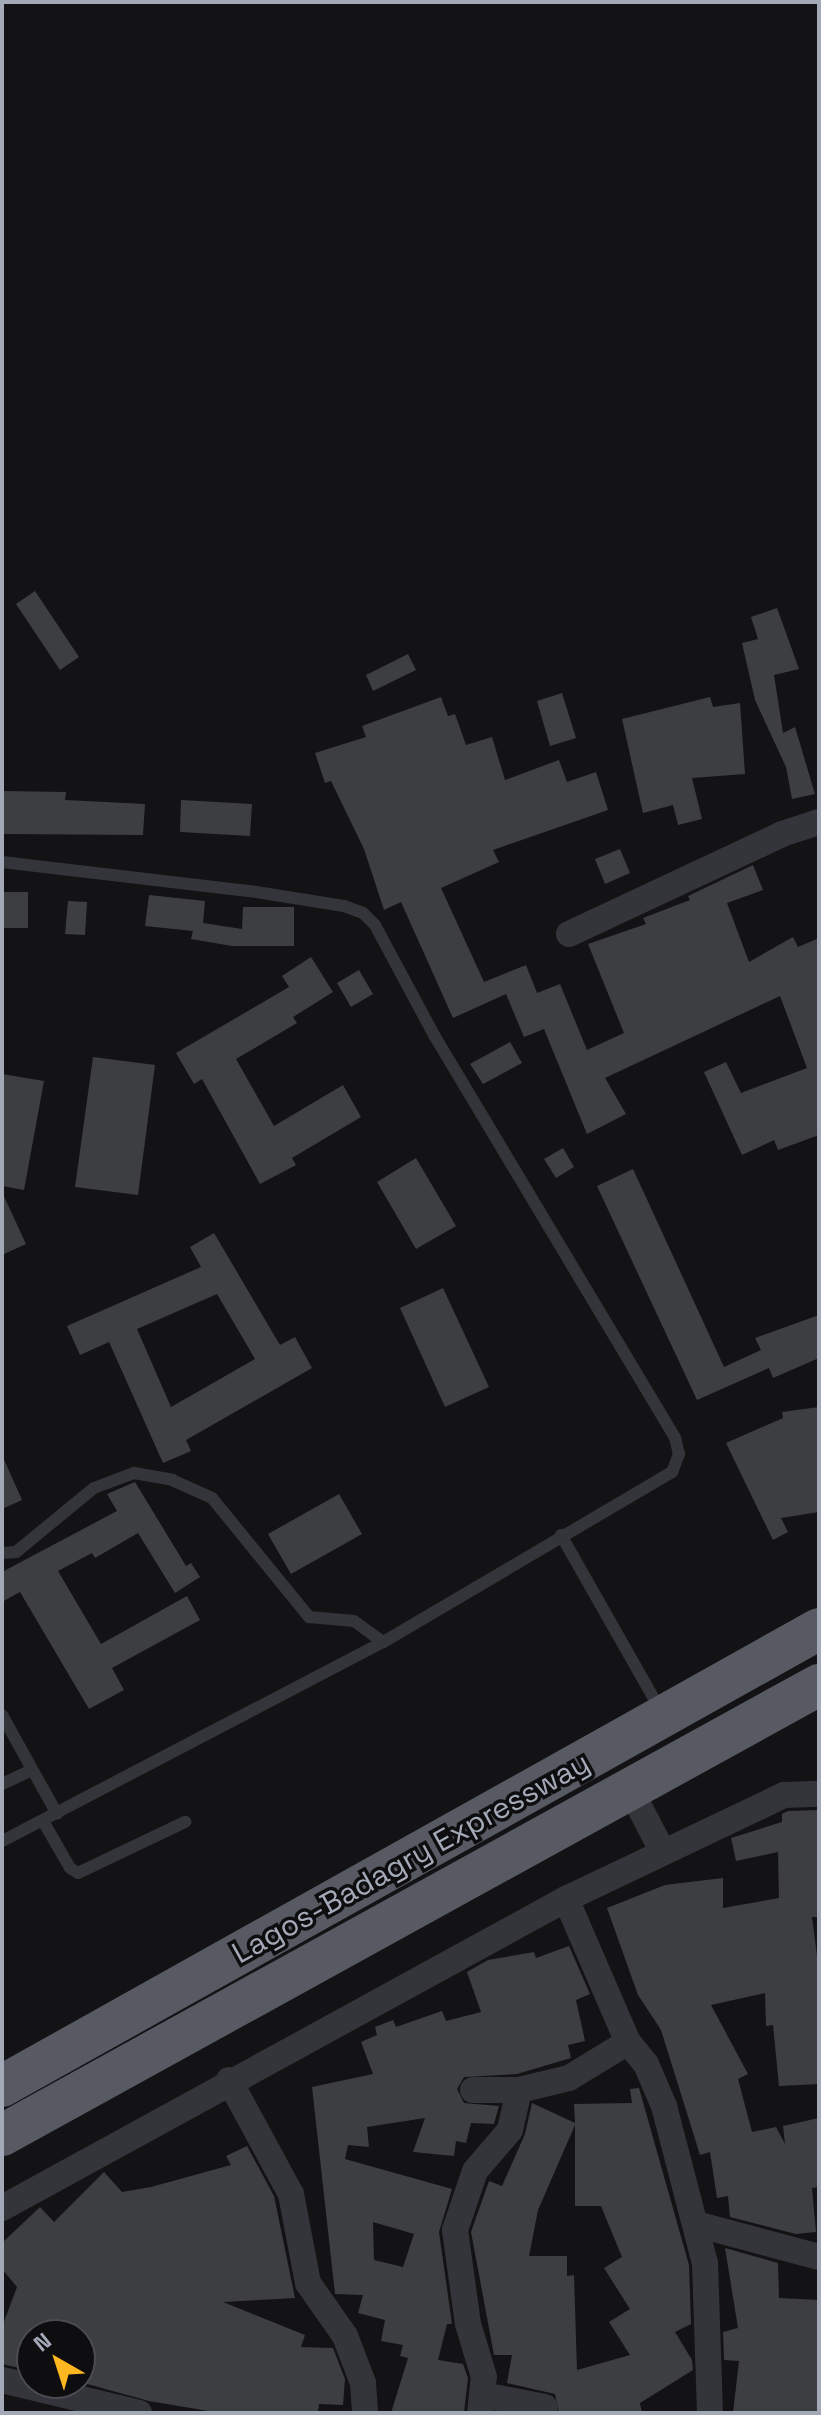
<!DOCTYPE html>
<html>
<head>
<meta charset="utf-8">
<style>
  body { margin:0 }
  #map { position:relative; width:821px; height:2415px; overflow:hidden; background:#131315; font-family:"Space Grotesk",sans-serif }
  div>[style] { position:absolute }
  .building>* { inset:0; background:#3c3e42 }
  .service>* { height:12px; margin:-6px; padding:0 6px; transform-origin:6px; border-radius:6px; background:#34353a }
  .minor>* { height:26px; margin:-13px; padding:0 13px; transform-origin:13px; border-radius:13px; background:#34353a }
  .trunk>* { height:42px; margin:-21px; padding:0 21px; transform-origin:21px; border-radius:21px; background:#575a62 }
  span { translate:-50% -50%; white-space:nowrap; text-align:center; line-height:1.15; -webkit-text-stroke:7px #0e0e10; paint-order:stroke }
  .street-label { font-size:30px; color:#a3a9b6 }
  .frame { position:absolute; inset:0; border:4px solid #a3a9b6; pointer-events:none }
  .north { position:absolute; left:16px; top:2319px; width:80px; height:80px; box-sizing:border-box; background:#0e0e10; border:2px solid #4a4c52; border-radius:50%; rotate:321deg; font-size:22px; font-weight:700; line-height:32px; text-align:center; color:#a3a9b6 }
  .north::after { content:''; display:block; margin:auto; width:28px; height:36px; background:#feb621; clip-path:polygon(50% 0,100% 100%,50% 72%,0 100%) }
</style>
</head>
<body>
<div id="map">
  <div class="building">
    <div style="clip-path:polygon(35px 591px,79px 657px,60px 670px,16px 604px)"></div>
    <div style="clip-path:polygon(777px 608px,799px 669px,774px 675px,783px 733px,795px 727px,815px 794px,792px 799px,786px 767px,755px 700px,742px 643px,758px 639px,751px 617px)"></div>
    <div style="clip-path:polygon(408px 654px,416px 670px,373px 691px,366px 675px)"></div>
    <div style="clip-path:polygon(562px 693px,576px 738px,550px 746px,537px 701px)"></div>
    <div style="clip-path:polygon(441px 697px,448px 716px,455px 714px,466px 745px,492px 737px,505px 780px,559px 760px,567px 782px,596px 772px,608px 810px,493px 850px,499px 862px,441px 888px,484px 982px,526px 965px,537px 993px,560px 984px,587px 1050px,624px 1033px,588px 944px,646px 924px,643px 918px,690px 900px,688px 896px,753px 865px,763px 890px,727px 903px,749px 962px,793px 937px,798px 947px,819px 938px,819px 1135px,778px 1150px,774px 1140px,742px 1155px,704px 1072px,726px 1062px,741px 1093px,807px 1068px,780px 996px,605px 1078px,626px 1114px,587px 1134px,544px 1029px,524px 1037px,506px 994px,453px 1018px,401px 902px,384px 910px,364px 849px,331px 781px,325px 783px,315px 753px,366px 737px,362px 726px)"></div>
    <div style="clip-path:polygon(710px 697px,713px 707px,740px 703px,745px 774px,692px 778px,702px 819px,678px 825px,673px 805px,643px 813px,622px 719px)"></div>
    <div style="clip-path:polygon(2px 791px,66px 792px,65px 800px,145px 804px,143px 835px,2px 834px)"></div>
    <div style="clip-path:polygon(181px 800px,252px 804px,250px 836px,180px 832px)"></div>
    <div style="clip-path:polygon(620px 849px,630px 873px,605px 884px,595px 859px)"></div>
    <div style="clip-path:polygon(2px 892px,28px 892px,28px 928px,2px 928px)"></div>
    <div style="clip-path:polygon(149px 895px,205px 901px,203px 923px,242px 929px,243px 907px,294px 907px,294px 946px,232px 946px,191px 939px,193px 931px,145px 926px)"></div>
    <div style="clip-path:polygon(68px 901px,87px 902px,85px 935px,65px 934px)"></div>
    <div style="clip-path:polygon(311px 957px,333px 992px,293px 1017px,297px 1023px,236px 1059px,274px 1126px,343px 1085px,361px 1117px,292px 1158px,296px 1165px,260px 1184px,202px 1079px,194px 1084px,176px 1053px,289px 987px,282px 976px)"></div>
    <div style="clip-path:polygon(359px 970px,373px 994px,351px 1007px,337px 983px)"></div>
    <div style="clip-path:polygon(510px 1042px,522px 1063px,483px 1084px,470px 1064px)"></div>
    <div style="clip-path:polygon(93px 1057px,155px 1065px,138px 1195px,75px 1187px)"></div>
    <div style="clip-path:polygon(2px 1074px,44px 1081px,24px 1190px,2px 1186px)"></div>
    <div style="clip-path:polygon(563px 1148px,574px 1167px,556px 1178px,544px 1159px)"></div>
    <div style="clip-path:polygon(416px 1158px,456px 1226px,416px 1249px,377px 1182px)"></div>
    <div style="clip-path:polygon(633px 1169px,724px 1367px,761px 1350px,755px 1338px,819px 1315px,819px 1358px,773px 1378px,769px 1368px,697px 1400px,597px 1186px)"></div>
    <div style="clip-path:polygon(2px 1192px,26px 1244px,2px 1255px)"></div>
    <div style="clip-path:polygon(evenodd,214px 1233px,280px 1345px,295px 1337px,312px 1368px,186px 1440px,191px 1451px,163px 1463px,109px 1342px,80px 1355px,67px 1326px,201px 1267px,190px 1247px,214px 1233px,217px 1294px,255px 1359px,171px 1407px,137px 1329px,217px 1294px)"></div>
    <div style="clip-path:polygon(443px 1288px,489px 1387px,445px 1407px,400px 1308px)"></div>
    <div style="clip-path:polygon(819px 1407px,819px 1512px,781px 1518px,788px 1532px,773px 1540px,726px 1443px,783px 1418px,782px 1412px)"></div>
    <div style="clip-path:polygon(2px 1455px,22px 1500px,2px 1509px)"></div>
    <div style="clip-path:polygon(135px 1482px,186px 1566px,191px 1563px,200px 1577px,175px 1593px,138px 1533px,95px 1558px,92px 1553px,58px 1571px,101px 1644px,187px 1596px,200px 1620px,112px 1668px,124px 1690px,89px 1709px,20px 1592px,2px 1602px,2px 1572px,117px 1511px,107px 1494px)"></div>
    <div style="clip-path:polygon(339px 1494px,362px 1534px,291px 1574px,268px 1534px)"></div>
    <div style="clip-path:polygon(817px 1810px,819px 1917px,812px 1917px,819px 1972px,819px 2084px,779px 2086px,773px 2025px,766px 2026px,765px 1993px,711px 2005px,748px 2074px,738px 2079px,752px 2132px,776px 2127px,785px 2144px,783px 2126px,819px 2118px,819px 2187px,812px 2188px,816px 2232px,796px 2234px,730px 2217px,728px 2196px,717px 2198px,710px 2152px,700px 2155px,661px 2030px,638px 1995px,607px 1908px,665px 1885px,723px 1878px,723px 1908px,779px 1898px,778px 1852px,736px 1861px,731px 1838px,782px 1822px,782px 1814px,788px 1811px)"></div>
    <div style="clip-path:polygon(evenodd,569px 1946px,590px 1994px,576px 2000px,585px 2041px,568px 2045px,571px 2058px,517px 2074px,464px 2077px,457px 2089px,464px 2103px,499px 2106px,494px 2124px,471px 2123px,466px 2143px,456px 2141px,454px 2156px,413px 2152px,425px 2118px,367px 2127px,369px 2147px,348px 2145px,345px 2159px,452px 2189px,439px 2232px,452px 2324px,447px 2324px,438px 2360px,463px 2364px,468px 2378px,464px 2413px,391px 2413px,408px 2358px,400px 2356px,403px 2345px,381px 2341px,385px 2320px,358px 2313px,363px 2295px,335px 2294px,312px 2087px,373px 2074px,361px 2042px,377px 2035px,375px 2027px,393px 2020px,396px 2027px,442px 2011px,446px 2021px,481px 2012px,467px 1972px,488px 1960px,534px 1952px,536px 1958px,569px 1946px,373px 2222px,414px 2234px,403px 2267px,374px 2260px,373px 2222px)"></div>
    <div style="clip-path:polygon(evenodd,639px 2088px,689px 2265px,691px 2324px,675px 2332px,692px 2360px,693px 2370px,640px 2403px,642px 2413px,559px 2413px,555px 2394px,507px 2383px,512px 2355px,494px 2355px,471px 2232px,489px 2181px,502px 2186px,525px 2134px,532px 2103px,575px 2123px,574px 2104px,632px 2103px,630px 2089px,639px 2088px,575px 2125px,575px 2206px,601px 2206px,622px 2257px,604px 2268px,630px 2309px,609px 2322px,630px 2355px,577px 2370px,574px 2275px,567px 2276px,567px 2256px,529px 2256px,538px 2210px,575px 2125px)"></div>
    <div style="clip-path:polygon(247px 2146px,274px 2196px,295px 2298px,223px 2302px,305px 2335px,301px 2347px,333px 2348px,345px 2379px,343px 2405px,319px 2404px,318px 2413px,220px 2413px,149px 2401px,80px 2382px,80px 2335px,32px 2335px,32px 2371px,2px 2364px,2px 2327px,17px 2287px,2px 2269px,2px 2243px,40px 2207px,54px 2222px,104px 2172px,122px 2192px,151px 2187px,231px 2165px,226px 2156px)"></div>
    <div style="clip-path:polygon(725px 2248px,778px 2263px,779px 2298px,819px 2300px,819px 2413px,733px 2413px,739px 2361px,724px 2360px,723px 2332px,738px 2328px)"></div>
  </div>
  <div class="service">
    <div style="left:2px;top:862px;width:250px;rotate:6.7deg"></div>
    <div style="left:250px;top:891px;width:95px;rotate:9.1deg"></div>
    <div style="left:344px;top:906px;width:20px;rotate:20deg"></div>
    <div style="left:363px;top:913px;width:17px;rotate:45deg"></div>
    <div style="left:375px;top:925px;width:125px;rotate:61.8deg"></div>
    <div style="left:434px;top:1035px;width:470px;rotate:59.1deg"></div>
    <div style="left:675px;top:1438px;width:16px;rotate:76deg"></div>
    <div style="left:679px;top:1454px;width:19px;rotate:111deg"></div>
    <div style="left:672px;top:1472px;width:335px;rotate:149.5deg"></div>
    <div style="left:383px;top:1642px;width:430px;rotate:152.4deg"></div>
    <div style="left:561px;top:1535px;width:200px;rotate:60.4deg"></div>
    <div style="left:2px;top:1553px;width:14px;rotate:-4deg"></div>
    <div style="left:16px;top:1552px;width:101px;rotate:-39.4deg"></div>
    <div style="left:94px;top:1488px;width:43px;rotate:-20.6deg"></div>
    <div style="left:134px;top:1473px;width:39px;rotate:10deg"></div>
    <div style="left:172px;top:1480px;width:44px;rotate:24.2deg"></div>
    <div style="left:212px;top:1498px;width:154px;rotate:50.8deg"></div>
    <div style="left:309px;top:1617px;width:45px;rotate:5.1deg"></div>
    <div style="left:354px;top:1621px;width:36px;rotate:36deg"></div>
    <div style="left:2px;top:1715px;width:113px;rotate:60.9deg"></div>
    <div style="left:2px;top:1784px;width:33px;rotate:-25deg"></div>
    <div style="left:43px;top:1821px;width:54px;rotate:60.1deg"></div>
    <div style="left:70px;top:1868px;width:9px;rotate:32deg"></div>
    <div style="left:78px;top:1873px;width:119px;rotate:-25.5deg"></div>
  </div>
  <div class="minor">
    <div style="left:569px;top:934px;width:235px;rotate:-25.1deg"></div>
    <div style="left:782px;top:834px;width:39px;rotate:-18deg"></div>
    <div style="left:630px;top:1789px;width:71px;rotate:62.4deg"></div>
    <div style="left:566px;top:1899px;width:156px;rotate:66.6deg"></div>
    <div style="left:628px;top:2042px;width:28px;rotate:51deg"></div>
    <div style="left:646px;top:2064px;width:46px;rotate:66.8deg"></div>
    <div style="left:664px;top:2106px;width:162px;rotate:75.4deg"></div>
    <div style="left:705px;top:2263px;width:150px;rotate:88.1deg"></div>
    <div style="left:229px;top:2080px;width:130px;rotate:61.5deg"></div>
    <div style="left:291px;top:2194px;width:91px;rotate:79.2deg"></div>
    <div style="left:308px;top:2283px;width:65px;rotate:55.1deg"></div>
    <div style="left:345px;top:2336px;width:50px;rotate:69deg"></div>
    <div style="left:363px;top:2383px;width:30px;rotate:86deg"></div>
    <div style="left:473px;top:2090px;width:46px"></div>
    <div style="left:519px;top:2090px;width:51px;rotate:-13.5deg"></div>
    <div style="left:569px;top:2078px;width:69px;rotate:-31.4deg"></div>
    <div style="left:2px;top:2208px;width:643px;rotate:-28.72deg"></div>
    <div style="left:566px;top:1899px;width:242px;rotate:-25.5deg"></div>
    <div style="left:784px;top:1795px;width:35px;rotate:-2deg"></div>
    <div style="left:696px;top:2224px;width:127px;rotate:15deg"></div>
    <div style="left:2px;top:2380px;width:141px;rotate:13.5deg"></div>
    <div style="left:483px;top:2395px;width:63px;rotate:11deg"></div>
    <div style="left:480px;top:2413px;width:36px;rotate:-84deg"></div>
    <div style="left:484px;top:2377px;width:55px;rotate:-106.8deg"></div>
    <div style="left:468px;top:2324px;width:95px;rotate:-97.9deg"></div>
    <div style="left:455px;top:2230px;width:62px;rotate:-71.3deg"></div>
    <div style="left:475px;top:2171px;width:54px;rotate:-49.5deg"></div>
    <div style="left:510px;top:2130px;width:41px;rotate:-77.3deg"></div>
  </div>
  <div class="trunk">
    <div style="left:2px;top:2086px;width:936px;rotate:-29.22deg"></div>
    <div style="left:2px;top:2135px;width:933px;rotate:-28.85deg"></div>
  </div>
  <div class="street-label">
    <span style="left:411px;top:1858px;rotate:-29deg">Lagos-Badagry Expressway</span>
  </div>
  <div class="frame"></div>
  <div class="north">N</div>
</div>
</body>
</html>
